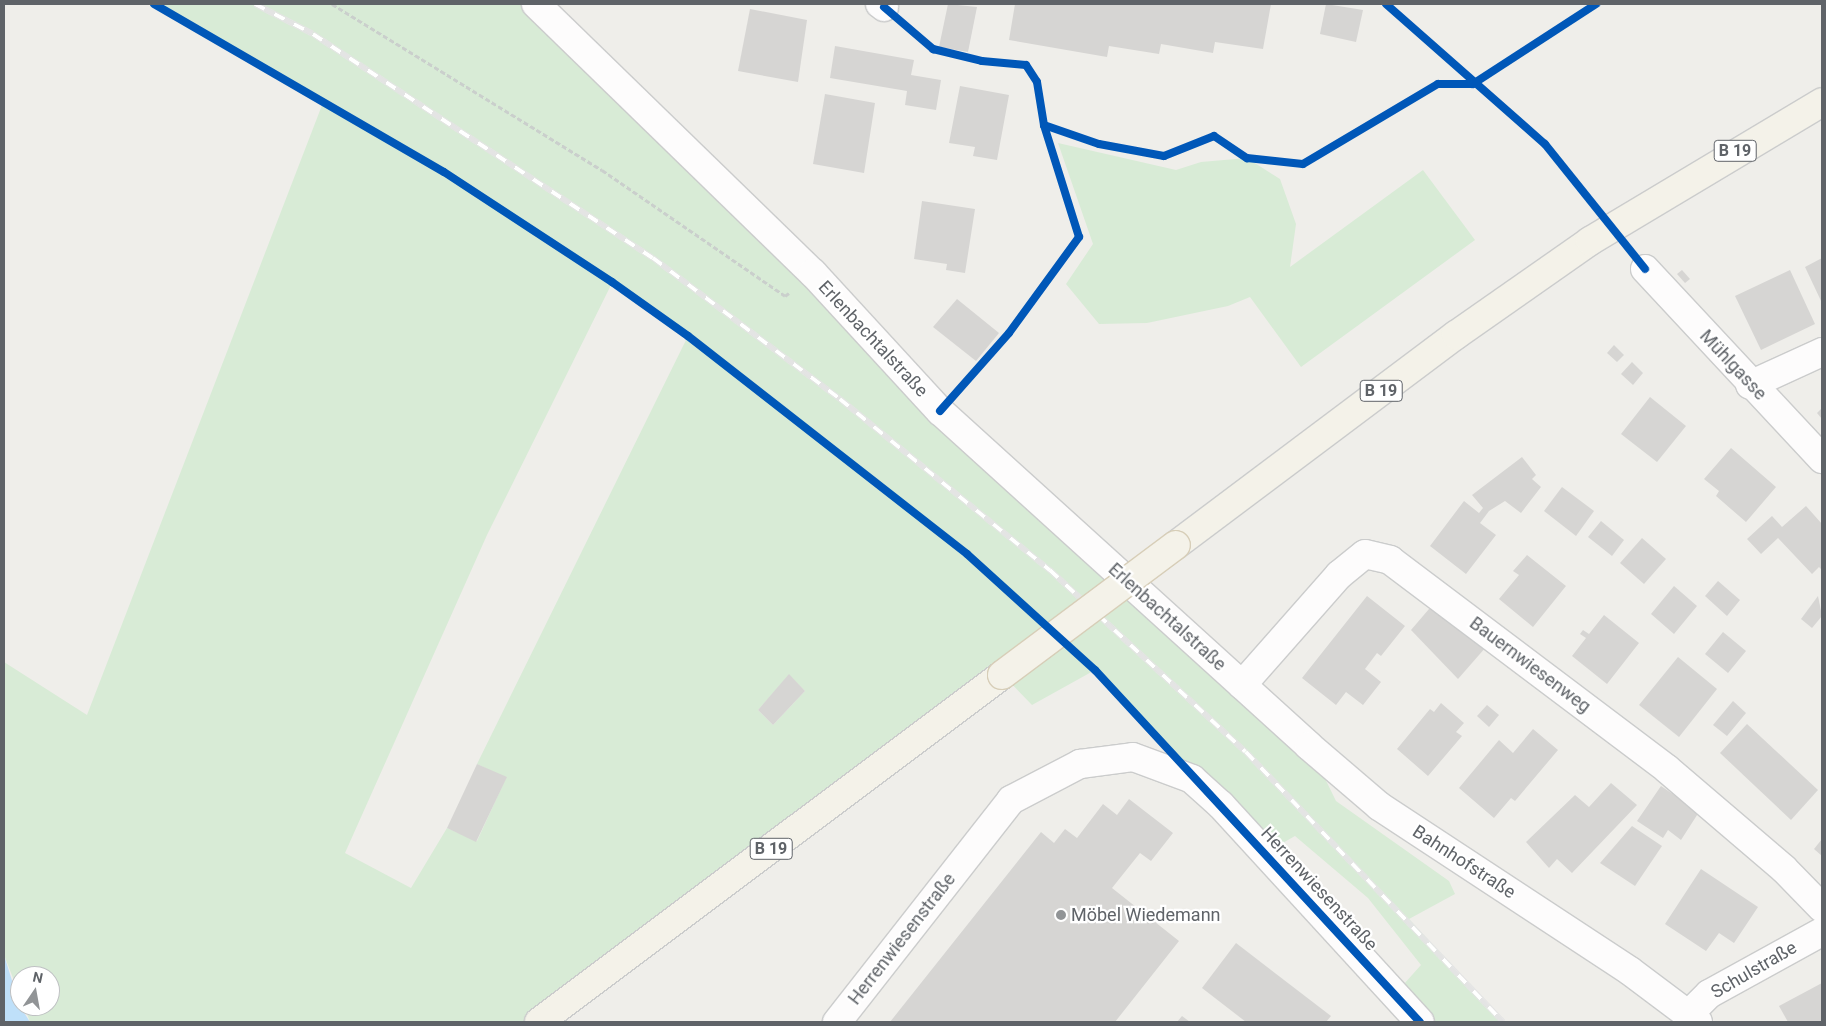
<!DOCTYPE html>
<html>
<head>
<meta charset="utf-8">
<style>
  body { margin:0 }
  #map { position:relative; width:1826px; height:1026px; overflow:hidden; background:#efeeea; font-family:Roboto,sans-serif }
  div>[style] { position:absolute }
  .green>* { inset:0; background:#d8ebd6 }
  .water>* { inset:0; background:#bfe0f9 }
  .building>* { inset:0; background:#d6d5d3 }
  .path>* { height:3px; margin-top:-1.5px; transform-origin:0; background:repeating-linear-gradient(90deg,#cacfcc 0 5px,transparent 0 7.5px) }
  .roads { filter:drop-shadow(1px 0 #cbcccc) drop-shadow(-1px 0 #cbcccc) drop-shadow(0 1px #cbcccc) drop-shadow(0 -1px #cbcccc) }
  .minor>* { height:28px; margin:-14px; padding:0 14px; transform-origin:14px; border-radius:14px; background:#fdfcfc }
  .primary>* { height:28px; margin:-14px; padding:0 14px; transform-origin:14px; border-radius:14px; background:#f4f2e9 }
  .rail>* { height:5.5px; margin-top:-2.75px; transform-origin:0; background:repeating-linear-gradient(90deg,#fff 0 11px,#e4e4e4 0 22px); box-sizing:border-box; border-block:1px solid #e4e4e4 }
  .bridges { filter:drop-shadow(1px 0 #d7ceb8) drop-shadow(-1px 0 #d7ceb8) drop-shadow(0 1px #d7ceb8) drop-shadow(0 -1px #d7ceb8) }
  .primary-bridge>* { height:28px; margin:-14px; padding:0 14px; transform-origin:14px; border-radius:14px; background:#f4f2e9 }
  .cycleway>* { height:8px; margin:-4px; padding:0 4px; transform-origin:4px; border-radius:4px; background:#0057b8 }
  .dots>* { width:14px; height:14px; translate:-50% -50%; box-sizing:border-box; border:2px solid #fff; border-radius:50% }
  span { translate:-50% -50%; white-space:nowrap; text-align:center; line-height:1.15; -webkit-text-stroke:4.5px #fff; paint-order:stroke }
  .shield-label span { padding:1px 4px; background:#fff; border:1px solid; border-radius:4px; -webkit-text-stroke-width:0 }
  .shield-label { font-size:16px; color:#5f6368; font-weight:700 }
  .street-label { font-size:18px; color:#5f6368 }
  .poi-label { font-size:18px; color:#5f6368 }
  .left { translate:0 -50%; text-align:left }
  .frame { position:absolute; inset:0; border:5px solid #5f6368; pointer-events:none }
  .north { position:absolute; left:10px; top:966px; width:50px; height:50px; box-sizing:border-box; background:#fff; border:1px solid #bfc1c3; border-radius:50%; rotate:12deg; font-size:14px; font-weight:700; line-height:20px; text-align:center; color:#5f6368 }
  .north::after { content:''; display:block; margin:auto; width:18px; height:22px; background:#919496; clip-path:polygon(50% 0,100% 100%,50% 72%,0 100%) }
</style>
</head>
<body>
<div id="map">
  <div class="green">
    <div style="clip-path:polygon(evenodd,154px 4px,536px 4px,1309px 746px,1336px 801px,1449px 881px,1455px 894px,1409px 919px,1503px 1022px,1420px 1022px,1395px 994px,1421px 965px,1368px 898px,1295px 836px,1265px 853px,1192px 779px,1158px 735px,1095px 670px,1032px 705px,1003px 675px,539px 1022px,30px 1022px,24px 1006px,50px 1006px,50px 976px,20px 976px,20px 996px,4px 955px,4px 662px,87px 715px,324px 100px,154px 4px,612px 283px,688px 336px,477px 764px,506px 778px,477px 841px,447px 828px,411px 888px,345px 853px,487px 535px,612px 283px,154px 4px,789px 675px,805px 691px,773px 725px,758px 710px,789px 675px)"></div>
    <div style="clip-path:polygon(1058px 143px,1176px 170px,1201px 162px,1247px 158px,1280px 179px,1296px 224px,1290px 267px,1423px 170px,1475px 240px,1301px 367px,1250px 297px,1228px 306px,1147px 323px,1099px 324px,1066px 284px,1093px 244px)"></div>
  </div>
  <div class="water">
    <div style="clip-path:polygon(4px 955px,20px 1006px,30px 1022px,4px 1022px)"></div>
  </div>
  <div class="building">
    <div style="clip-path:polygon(948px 4px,977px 7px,968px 52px,939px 47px)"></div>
    <div style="clip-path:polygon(1015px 4px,1271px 4px,1263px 49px,1215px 42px,1213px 53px,1161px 44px,1159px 54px,1109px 46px,1107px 57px,1009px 40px)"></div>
    <div style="clip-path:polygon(1326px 4px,1363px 10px,1356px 42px,1320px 34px)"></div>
    <div style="clip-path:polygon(750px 9px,807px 20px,798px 82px,738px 71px)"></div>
    <div style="clip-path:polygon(835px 46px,914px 60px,911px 75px,941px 80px,936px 110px,905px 105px,907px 91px,830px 78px)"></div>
    <div style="clip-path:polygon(960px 86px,1009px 95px,997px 160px,973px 156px,975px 147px,949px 143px)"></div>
    <div style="clip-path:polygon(825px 94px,875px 103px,864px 173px,813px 164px)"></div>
    <div style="clip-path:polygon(922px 201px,975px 209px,965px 273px,946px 270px,947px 264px,914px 259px)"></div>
    <div style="clip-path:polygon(1822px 258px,1822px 303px,1805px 267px)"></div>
    <div style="clip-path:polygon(1682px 270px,1690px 279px,1685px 283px,1677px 274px)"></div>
    <div style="clip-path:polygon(1790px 270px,1815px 324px,1761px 350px,1735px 296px)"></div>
    <div style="clip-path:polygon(957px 299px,999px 333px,976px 361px,933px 327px)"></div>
    <div style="clip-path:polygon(1614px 345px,1624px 355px,1617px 362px,1607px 353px)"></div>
    <div style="clip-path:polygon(1632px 362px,1643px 373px,1633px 385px,1621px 374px)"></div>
    <div style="clip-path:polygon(1650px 397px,1686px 426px,1657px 462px,1621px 434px)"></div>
    <div style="clip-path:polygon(1822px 408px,1822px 419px,1817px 413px)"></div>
    <div style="clip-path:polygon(1731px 448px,1776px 487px,1746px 522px,1716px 496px,1719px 491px,1704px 479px)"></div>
    <div style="clip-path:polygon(1522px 457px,1536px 475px,1532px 479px,1541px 487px,1521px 513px,1505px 501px,1489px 511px,1480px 523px,1496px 535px,1466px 574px,1430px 546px,1464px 501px,1479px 513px,1483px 508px,1472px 495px)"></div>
    <div style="clip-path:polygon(1562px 487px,1594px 511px,1576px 536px,1544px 511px)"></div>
    <div style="clip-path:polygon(1806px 506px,1822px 524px,1822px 570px,1819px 567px,1812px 574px,1778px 538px,1761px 554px,1747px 539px,1772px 516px,1782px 527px)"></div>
    <div style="clip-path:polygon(1601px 521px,1624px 540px,1612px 556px,1588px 537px)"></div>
    <div style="clip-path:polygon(1642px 538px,1666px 559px,1644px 584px,1620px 563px)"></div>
    <div style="clip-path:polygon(1527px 555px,1566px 586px,1533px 627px,1499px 599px,1519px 575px,1513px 571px)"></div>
    <div style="clip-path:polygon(1718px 581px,1740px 600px,1727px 616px,1705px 596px)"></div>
    <div style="clip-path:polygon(1674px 586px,1697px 606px,1674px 634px,1651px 614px)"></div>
    <div style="clip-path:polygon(1367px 596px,1405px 626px,1381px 656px,1377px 653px,1365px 669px,1381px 682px,1363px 705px,1346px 692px,1336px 705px,1302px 678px)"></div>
    <div style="clip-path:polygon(1818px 596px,1822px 616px,1812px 628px,1801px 619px)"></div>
    <div style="clip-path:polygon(1435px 602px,1486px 647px,1458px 679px,1411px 630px)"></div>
    <div style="clip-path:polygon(1604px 615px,1639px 643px,1607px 684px,1572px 656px,1586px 638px,1580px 634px,1583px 630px,1589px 634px)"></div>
    <div style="clip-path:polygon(1723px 632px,1746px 651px,1728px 673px,1705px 654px)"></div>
    <div style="clip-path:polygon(1678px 657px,1717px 689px,1679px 737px,1639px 705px)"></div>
    <div style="clip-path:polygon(789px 674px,805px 691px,773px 725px,758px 710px)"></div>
    <div style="clip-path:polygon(1733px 701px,1746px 713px,1727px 736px,1713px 725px)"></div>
    <div style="clip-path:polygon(1441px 703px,1464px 723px,1456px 732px,1462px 736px,1428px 776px,1397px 749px,1430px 709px,1434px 712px)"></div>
    <div style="clip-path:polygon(1487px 705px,1499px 715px,1489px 727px,1477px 716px)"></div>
    <div style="clip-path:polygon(1747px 724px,1818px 790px,1791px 820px,1720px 753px)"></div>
    <div style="clip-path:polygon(1533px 729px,1558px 750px,1515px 801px,1511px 798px,1494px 818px,1459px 788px,1499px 740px,1513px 753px)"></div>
    <div style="clip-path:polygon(477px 764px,507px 777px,476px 842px,447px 828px)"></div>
    <div style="clip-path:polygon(1611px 783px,1637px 805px,1572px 873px,1557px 859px,1549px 868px,1526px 842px,1575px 795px,1589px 807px)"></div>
    <div style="clip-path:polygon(1661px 786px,1699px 812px,1681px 840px,1668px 830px,1663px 838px,1637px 821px)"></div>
    <div style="clip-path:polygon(1129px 799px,1173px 833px,1151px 861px,1140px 853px,1112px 888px,1179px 941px,1115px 1022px,890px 1022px,1041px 832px,1054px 843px,1065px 829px,1077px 838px,1103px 804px,1117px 815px)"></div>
    <div style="clip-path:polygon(1632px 826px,1662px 846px,1635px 886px,1600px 863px)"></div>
    <div style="clip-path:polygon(1822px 839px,1822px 856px,1814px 849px)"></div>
    <div style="clip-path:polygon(1701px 869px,1758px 907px,1734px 943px,1719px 933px,1706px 951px,1665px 924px)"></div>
    <div style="clip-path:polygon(1236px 943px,1331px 1016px,1326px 1022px,1246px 1022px,1202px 988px)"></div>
    <div style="clip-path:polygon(1822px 983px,1822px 1022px,1788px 1022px,1779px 1006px)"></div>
    <div style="clip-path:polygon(1182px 1016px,1190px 1022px,1177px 1022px)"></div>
  </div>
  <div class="path">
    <div style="left:332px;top:4px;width:317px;rotate:31.6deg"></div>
    <div style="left:602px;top:170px;width:222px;rotate:34.5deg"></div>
    <div style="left:785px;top:296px;width:5px;rotate:-37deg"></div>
  </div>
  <div class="roads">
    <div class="minor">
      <div style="left:536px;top:4px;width:386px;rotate:44.2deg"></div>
      <div style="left:813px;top:273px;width:188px;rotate:47.4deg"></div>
      <div style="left:940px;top:411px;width:498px;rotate:42.2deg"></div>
      <div style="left:1309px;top:746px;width:92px;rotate:40.6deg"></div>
      <div style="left:1379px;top:806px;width:300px;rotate:33.3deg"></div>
      <div style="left:1630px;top:971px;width:85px;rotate:36.9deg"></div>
      <div style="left:880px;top:4px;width:5px;rotate:37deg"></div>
      <div style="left:1645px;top:269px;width:260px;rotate:47deg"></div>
      <div style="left:1750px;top:385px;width:79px;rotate:-24.6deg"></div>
      <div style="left:1242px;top:685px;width:147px;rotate:-48.6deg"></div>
      <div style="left:1339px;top:575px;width:33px;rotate:-39deg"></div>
      <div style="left:1365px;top:554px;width:26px;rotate:13deg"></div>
      <div style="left:1390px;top:560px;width:347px;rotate:37deg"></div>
      <div style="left:1667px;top:769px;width:154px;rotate:40.5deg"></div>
      <div style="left:1784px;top:869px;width:54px;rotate:45.7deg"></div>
      <div style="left:1690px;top:1013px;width:27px;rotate:-45deg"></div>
      <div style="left:1709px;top:994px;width:129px;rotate:-28.8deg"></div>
      <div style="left:837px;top:1022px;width:282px;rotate:-51.9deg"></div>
      <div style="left:1011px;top:800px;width:78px;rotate:-27.6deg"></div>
      <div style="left:1080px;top:764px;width:53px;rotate:-7.5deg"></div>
      <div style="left:1133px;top:757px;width:63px;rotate:20.4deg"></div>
      <div style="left:1192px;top:779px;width:39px;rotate:42deg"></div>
      <div style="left:1221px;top:805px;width:294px;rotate:47.5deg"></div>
    </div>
    <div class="primary">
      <div style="left:1176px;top:545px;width:350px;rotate:-36.9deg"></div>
      <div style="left:1456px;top:335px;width:164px;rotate:-35deg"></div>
      <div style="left:1590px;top:241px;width:270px;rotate:-30.9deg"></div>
      <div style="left:539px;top:1022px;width:579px;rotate:-36.85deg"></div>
    </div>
  </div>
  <div class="rail">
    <div style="left:255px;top:4px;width:65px;rotate:27.3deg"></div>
    <div style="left:313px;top:34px;width:407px;rotate:33.4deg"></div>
    <div style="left:653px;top:258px;width:234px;rotate:37deg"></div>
    <div style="left:840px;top:399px;width:271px;rotate:39.2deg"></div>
    <div style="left:1050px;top:570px;width:267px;rotate:42.9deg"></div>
    <div style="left:1246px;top:752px;width:373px;rotate:46.4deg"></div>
  </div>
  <div class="bridges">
    <div class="primary-bridge">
      <div style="left:1002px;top:675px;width:217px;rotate:-36.8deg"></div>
    </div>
  </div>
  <div class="cycleway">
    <div style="left:154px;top:4px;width:335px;rotate:30.1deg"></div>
    <div style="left:444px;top:172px;width:201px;rotate:33.2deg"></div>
    <div style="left:612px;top:282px;width:93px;rotate:35.4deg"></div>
    <div style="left:688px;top:336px;width:354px;rotate:38deg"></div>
    <div style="left:967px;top:554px;width:173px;rotate:42.2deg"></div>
    <div style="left:1095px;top:670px;width:479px;rotate:47.3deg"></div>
    <div style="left:1386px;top:4px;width:212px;rotate:41.4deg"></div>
    <div style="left:1545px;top:144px;width:160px;rotate:51.3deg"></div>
    <div style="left:884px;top:7px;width:65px;rotate:40.6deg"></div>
    <div style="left:933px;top:49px;width:50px;rotate:13.8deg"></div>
    <div style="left:982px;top:61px;width:44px;rotate:5.2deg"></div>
    <div style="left:1026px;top:65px;width:20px;rotate:57deg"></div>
    <div style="left:1037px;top:82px;width:44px;rotate:80.8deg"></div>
    <div style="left:1044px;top:125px;width:58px;rotate:19.1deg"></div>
    <div style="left:1099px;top:144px;width:66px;rotate:10.5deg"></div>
    <div style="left:1164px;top:156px;width:54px;rotate:-21.8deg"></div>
    <div style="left:1214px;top:136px;width:40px;rotate:34deg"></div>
    <div style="left:1247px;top:158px;width:56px;rotate:6.1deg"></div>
    <div style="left:1303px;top:164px;width:157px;rotate:-30.7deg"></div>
    <div style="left:1438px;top:84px;width:35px"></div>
    <div style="left:1473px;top:84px;width:147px;rotate:-33deg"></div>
    <div style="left:940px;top:411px;width:104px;rotate:-48.5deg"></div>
    <div style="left:1009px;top:333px;width:119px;rotate:-53.9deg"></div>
    <div style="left:1079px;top:237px;width:117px;rotate:-107.4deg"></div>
  </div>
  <div class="dots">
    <div style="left:1061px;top:915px;background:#919496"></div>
  </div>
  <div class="shield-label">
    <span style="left:1735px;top:151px">B 19</span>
    <span style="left:1381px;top:391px">B 19</span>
    <span style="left:771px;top:849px">B 19</span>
  </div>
  <div class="street-label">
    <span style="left:873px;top:339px;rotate:47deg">Erlenbachtalstraße</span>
    <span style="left:1733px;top:365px;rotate:47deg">Mühlgasse</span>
    <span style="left:1167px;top:617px;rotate:42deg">Erlenbachtalstraße</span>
    <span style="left:1530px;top:665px;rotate:37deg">Bauernwiesenweg</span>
    <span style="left:1464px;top:862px;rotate:33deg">Bahnhofstraße</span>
    <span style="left:1319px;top:889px;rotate:47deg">Herrenwiesenstraße</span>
    <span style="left:902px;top:939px;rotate:-52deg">Herrenwiesenstraße</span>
    <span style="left:1754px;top:970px;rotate:-30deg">Schulstraße</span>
  </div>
  <div class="poi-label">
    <span class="left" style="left:1071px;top:915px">Möbel Wiedemann</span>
  </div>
  <div class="frame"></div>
  <div class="north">N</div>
</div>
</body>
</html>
